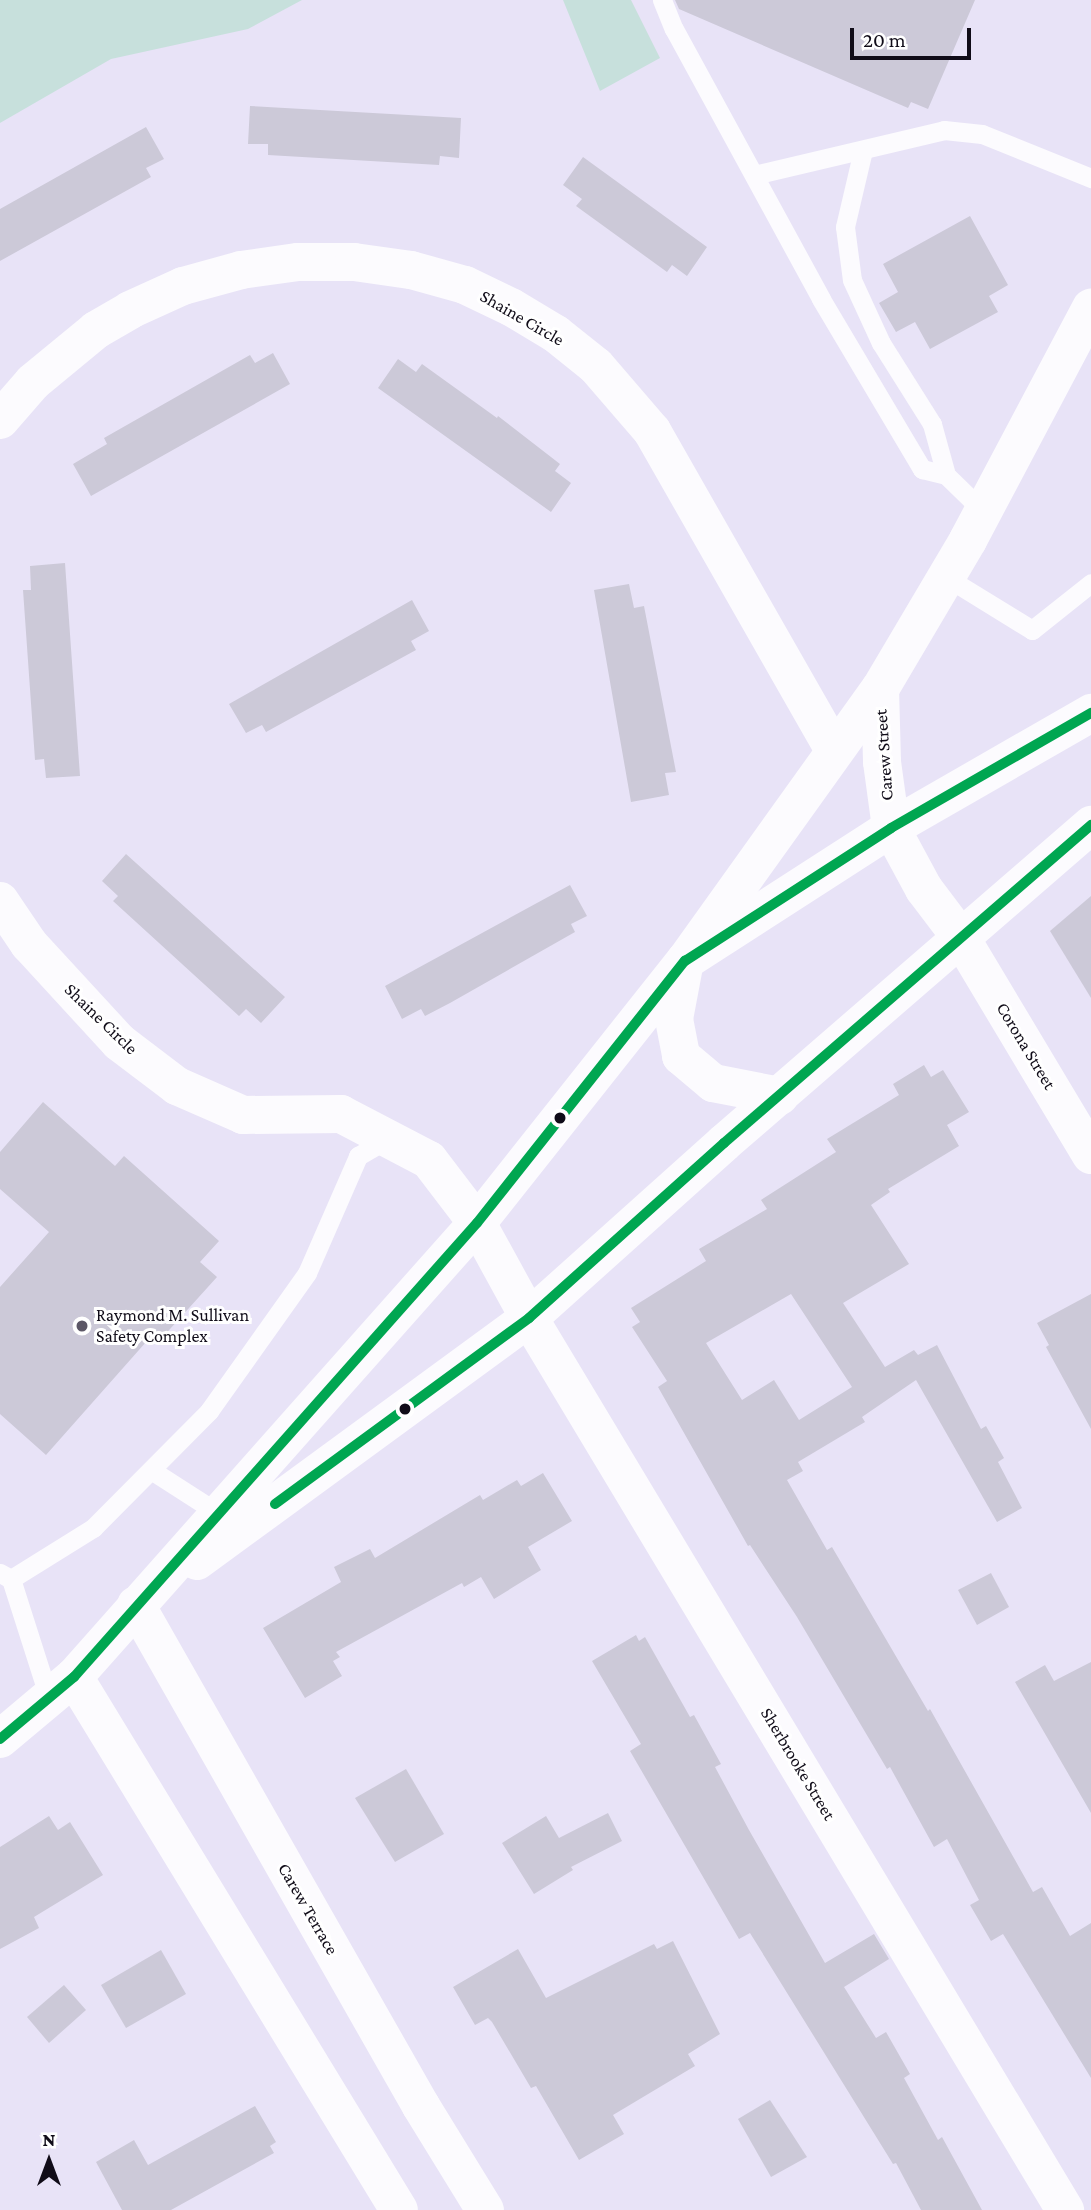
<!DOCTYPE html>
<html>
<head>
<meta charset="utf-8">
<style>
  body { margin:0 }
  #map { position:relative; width:1091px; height:2210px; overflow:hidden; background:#e8e3f7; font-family:"Crimson Pro",serif }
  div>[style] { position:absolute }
  .green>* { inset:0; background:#c7e0dc }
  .building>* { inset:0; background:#ccc9d8 }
  .service>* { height:19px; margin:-9.5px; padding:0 9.5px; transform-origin:9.5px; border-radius:9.5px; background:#fcfbfe }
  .minor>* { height:38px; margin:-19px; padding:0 19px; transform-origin:19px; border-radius:19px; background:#fcfbfe }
  .secondary>* { height:38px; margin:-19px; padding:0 19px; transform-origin:19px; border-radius:19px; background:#fcfbfe }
  .primary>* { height:38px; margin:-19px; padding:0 19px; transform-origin:19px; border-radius:19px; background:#fcfbfe }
  .bus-1>* { height:10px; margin:-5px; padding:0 5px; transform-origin:5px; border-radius:5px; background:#00a651 }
  .dots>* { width:19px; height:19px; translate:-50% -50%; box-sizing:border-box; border:4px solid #fff; border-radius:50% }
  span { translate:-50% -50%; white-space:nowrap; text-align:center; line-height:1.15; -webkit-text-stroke:6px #fff; paint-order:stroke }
  .street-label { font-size:18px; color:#100c18 }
  .poi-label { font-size:18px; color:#100c18 }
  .left { translate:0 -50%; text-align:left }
  .north { position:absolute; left:14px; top:2126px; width:70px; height:70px; -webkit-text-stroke:5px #fff; paint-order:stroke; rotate:0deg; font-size:19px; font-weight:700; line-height:28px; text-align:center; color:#100c18 }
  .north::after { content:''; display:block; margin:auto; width:24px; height:32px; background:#100c18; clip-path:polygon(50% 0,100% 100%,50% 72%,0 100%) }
  .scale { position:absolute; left:850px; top:28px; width:121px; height:32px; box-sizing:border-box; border:4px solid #100c18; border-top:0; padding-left:9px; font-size:21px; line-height:24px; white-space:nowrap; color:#100c18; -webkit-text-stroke:5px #fff; paint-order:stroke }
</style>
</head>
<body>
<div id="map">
  <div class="green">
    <div style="clip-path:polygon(0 0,302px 0,248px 29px,111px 59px,0 123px)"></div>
    <div style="clip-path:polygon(563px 0,631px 0,660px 58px,600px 91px)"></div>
  </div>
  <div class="building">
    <div style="clip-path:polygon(675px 0,975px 0,928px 109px,911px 102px,908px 108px,679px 9px)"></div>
    <div style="clip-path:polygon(250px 106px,461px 118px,459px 158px,440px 156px,439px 165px,268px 155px,268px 144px,248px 144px)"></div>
    <div style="clip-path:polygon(146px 127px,164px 159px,146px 168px,151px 177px,0 261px,0 209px)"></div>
    <div style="clip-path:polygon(583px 157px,707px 247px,687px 276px,672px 265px,667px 272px,576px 206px,582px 199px,563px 185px)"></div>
    <div style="clip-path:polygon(970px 216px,1008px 285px,989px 296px,998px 312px,930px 349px,915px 322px,896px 332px,879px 303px,898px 292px,883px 264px)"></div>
    <div style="clip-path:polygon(273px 353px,290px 384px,91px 496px,73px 464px,107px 444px,104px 438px,250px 355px,255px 363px)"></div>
    <div style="clip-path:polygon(398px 359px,416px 372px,422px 364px,497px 418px,498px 416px,560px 464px,555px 471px,571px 483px,551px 512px,378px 388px)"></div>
    <div style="clip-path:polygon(65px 563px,80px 776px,46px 778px,44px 759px,35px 760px,23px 590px,31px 590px,30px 566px)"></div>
    <div style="clip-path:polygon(629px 584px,634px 608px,644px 606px,676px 772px,665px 773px,669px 795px,631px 802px,594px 590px)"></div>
    <div style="clip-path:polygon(412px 600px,429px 631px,411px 641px,416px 650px,266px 732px,262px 725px,246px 733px,229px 704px)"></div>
    <div style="clip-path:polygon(126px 854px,285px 997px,261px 1023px,246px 1009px,239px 1016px,113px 901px,118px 896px,102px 881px)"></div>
    <div style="clip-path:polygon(570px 885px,587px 916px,571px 924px,575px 932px,450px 1003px,425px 1016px,421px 1009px,402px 1019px,385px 986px)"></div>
    <div style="clip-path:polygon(1091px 896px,1091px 998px,1050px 931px)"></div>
    <div style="clip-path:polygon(evenodd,924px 1065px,931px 1077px,943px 1070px,969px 1112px,947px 1125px,959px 1146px,888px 1189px,890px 1192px,871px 1205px,909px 1264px,843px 1303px,885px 1367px,914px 1350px,918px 1355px,937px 1345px,981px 1429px,986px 1426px,1004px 1458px,998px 1462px,1022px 1508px,997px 1522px,916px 1380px,862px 1417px,865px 1422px,798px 1462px,803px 1471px,787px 1480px,827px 1550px,832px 1547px,928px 1711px,930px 1709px,1033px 1892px,1042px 1887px,1070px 1936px,1091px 1923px,1091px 2078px,1003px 1934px,991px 1941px,970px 1905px,979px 1900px,947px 1839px,934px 1847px,890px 1767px,887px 1769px,797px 1617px,750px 1545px,748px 1546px,658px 1387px,667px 1381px,632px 1327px,640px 1322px,631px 1308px,706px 1261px,699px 1249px,767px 1209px,761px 1200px,836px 1152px,827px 1139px,899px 1095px,893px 1084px,924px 1065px,791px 1294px,852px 1387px,799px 1420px,774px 1380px,742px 1400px,706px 1343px,791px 1294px)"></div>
    <div style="clip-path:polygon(43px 1102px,115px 1166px,124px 1156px,219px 1241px,200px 1262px,217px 1277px,161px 1339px,154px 1333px,46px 1455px,0 1414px,0 1287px,49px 1232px,0 1189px,0 1152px)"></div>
    <div style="clip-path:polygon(1091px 1294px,1091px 1429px,1046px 1347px,1049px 1345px,1037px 1323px)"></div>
    <div style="clip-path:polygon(543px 1473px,572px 1521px,528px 1547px,541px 1570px,494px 1599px,481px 1577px,464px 1587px,462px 1583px,336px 1652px,340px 1657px,333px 1661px,342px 1676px,305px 1698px,263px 1628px,341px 1582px,334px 1567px,370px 1549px,375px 1558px,480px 1495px,483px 1500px,517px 1480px,521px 1486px)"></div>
    <div style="clip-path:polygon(991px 1573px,1009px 1607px,977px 1625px,958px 1590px)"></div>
    <div style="clip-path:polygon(636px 1635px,639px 1641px,645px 1637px,690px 1717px,694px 1715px,721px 1764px,715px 1767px,749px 1830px,825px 1963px,874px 1934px,889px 1959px,844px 1987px,876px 2038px,886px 2032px,910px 2074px,904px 2078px,938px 2140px,942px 2137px,982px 2210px,921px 2210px,896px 2163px,893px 2164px,750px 1933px,739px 1939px,630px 1751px,641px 1744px,592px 1661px)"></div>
    <div style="clip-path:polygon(1091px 1662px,1091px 1813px,1015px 1682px,1045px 1665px,1054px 1681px)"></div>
    <div style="clip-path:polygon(406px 1769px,444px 1834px,395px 1862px,355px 1798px)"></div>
    <div style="clip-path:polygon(608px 1813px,622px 1841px,571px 1867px,573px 1870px,534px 1894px,502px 1843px,546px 1816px,559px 1838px)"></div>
    <div style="clip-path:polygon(49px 1816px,58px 1830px,70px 1822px,103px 1875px,34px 1917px,39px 1928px,0 1949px,0 1847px)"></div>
    <div style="clip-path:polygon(673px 1941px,720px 2034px,688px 2054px,695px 2066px,613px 2115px,624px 2134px,579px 2160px,536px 2086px,531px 2088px,492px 2022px,488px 2018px,475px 2025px,453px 1987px,518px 1949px,546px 1998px,654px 1944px,657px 1949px)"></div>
    <div style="clip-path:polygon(161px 1950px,186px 1994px,126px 2028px,101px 1985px)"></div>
    <div style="clip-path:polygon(64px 1985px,86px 2010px,49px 2043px,27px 2017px)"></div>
    <div style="clip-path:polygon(770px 2100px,807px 2157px,771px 2177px,738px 2119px)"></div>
    <div style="clip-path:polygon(255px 2106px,276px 2142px,270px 2146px,274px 2153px,171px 2210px,122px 2210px,96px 2162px,134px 2140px,148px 2165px)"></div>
  </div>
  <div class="service">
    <div style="left:662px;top:0;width:31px;rotate:68deg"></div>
    <div style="left:674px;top:29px;width:307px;rotate:61.4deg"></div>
    <div style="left:821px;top:299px;width:198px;rotate:59.3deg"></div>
    <div style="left:922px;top:469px;width:25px;rotate:14deg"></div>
    <div style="left:946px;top:475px;width:52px;rotate:44.2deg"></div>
    <div style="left:863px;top:150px;width:79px;rotate:103.2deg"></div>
    <div style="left:845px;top:227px;width:53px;rotate:82.5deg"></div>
    <div style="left:852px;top:280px;width:69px;rotate:65.3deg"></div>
    <div style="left:881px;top:343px;width:96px;rotate:57.8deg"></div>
    <div style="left:932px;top:424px;width:53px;rotate:74.6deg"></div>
    <div style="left:754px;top:175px;width:195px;rotate:-13.3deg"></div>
    <div style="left:944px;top:130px;width:38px;rotate:6deg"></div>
    <div style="left:982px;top:134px;width:118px;rotate:22deg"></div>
    <div style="left:946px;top:577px;width:101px;rotate:31.6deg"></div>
    <div style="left:1032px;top:630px;width:75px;rotate:-38.5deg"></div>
    <div style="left:151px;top:1470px;width:80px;rotate:32.7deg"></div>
    <div style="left:0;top:1573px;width:13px;rotate:29deg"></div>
    <div style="left:11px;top:1579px;width:97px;rotate:-31.9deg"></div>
    <div style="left:93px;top:1528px;width:165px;rotate:-45.2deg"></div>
    <div style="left:209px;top:1411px;width:169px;rotate:-54.6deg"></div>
    <div style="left:307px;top:1273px;width:128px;rotate:-66.4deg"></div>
    <div style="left:358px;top:1156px;width:34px;rotate:-30deg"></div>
    <div style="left:11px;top:1579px;width:125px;rotate:72.3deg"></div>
  </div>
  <div class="minor">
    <div style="left:0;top:420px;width:50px;rotate:-49deg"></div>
    <div style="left:33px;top:382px;width:82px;rotate:-39.5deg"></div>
    <div style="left:96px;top:330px;width:39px;rotate:-30deg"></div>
    <div style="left:130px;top:310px;width:58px;rotate:-24.4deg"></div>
    <div style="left:183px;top:286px;width:60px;rotate:-15.4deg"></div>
    <div style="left:241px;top:270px;width:58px;rotate:-8deg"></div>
    <div style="left:298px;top:262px;width:56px"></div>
    <div style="left:354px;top:262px;width:58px;rotate:8deg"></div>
    <div style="left:411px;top:270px;width:56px;rotate:15.5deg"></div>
    <div style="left:465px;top:285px;width:51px;rotate:25.6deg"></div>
    <div style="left:511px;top:307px;width:52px;rotate:31deg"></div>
    <div style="left:556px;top:334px;width:51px;rotate:38.7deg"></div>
    <div style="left:596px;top:366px;width:86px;rotate:49.3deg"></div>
    <div style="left:652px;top:431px;width:367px;rotate:60.3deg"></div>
    <div style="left:0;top:901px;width:52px;rotate:56deg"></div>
    <div style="left:29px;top:944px;width:133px;rotate:47.4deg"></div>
    <div style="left:119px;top:1042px;width:73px;rotate:37.2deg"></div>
    <div style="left:177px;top:1086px;width:72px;rotate:23.7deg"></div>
    <div style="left:243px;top:1115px;width:98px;rotate:-0.6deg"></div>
    <div style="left:341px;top:1114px;width:99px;rotate:27.6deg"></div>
    <div style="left:429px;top:1160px;width:79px;rotate:52.7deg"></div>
    <div style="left:477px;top:1223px;width:108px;rotate:61.3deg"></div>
    <div style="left:529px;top:1318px;width:1041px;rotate:59deg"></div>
    <div style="left:961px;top:938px;width:253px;rotate:59.1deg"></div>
    <div style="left:136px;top:1605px;width:576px;rotate:60.37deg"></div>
    <div style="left:421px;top:2106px;width:122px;rotate:58.4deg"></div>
    <div style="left:74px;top:1677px;width:624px;rotate:58.63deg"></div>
  </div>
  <div class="secondary">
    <div style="left:880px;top:689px;width:73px;rotate:88.4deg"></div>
    <div style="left:882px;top:762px;width:67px;rotate:82.2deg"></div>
    <div style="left:891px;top:828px;width:69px;rotate:61.6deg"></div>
    <div style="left:924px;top:889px;width:61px;rotate:52.9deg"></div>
    <div style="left:685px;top:961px;width:335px;rotate:-54.4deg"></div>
    <div style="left:880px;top:689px;width:173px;rotate:-59.4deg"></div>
    <div style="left:968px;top:540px;width:263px;rotate:-62.1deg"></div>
  </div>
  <div class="primary">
    <div style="left:684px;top:966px;width:54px;rotate:100.7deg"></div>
    <div style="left:674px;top:1019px;width:38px;rotate:79deg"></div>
    <div style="left:681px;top:1056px;width:42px;rotate:40.2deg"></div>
    <div style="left:713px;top:1083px;width:68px;rotate:11deg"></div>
    <div style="left:197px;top:1561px;width:411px;rotate:-36.2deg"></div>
    <div style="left:529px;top:1318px;width:262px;rotate:-41.9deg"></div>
    <div style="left:724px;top:1143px;width:486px;rotate:-40.9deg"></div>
    <div style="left:0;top:1739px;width:97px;rotate:-40deg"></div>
    <div style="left:74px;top:1677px;width:607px;rotate:-48.41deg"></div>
    <div style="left:477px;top:1223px;width:335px;rotate:-51.6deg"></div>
    <div style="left:685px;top:961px;width:245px;rotate:-32.8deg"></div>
    <div style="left:891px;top:828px;width:231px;rotate:-29.9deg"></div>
  </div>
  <div class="bus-1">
    <div style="left:275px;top:1504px;width:315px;rotate:-36.2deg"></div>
    <div style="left:529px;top:1318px;width:262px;rotate:-41.9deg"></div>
    <div style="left:724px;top:1143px;width:486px;rotate:-40.9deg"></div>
    <div style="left:0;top:1739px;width:97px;rotate:-40deg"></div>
    <div style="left:74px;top:1677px;width:607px;rotate:-48.41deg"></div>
    <div style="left:477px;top:1223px;width:335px;rotate:-51.6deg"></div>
    <div style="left:685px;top:961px;width:245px;rotate:-32.8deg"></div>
    <div style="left:891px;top:828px;width:231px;rotate:-29.9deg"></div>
  </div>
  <div class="dots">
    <div style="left:560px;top:1118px;background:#100c18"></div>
    <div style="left:82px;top:1326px;background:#5c5766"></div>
    <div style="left:405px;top:1409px;background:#100c18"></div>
  </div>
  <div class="street-label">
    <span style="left:522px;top:318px;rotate:30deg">Shaine Circle</span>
    <span style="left:884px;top:755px;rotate:-94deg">Carew Street</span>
    <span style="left:101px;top:1019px;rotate:44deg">Shaine Circle</span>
    <span style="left:1026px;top:1046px;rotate:59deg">Corona Street</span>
    <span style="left:798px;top:1764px;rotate:59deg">Sherbrooke Street</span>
    <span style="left:308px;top:1909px;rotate:60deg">Carew Terrace</span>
  </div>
  <div class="poi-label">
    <span class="left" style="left:96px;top:1326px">Raymond M. Sullivan<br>Safety Complex</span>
  </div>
  <div class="north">N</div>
  <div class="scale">20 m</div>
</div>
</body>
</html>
